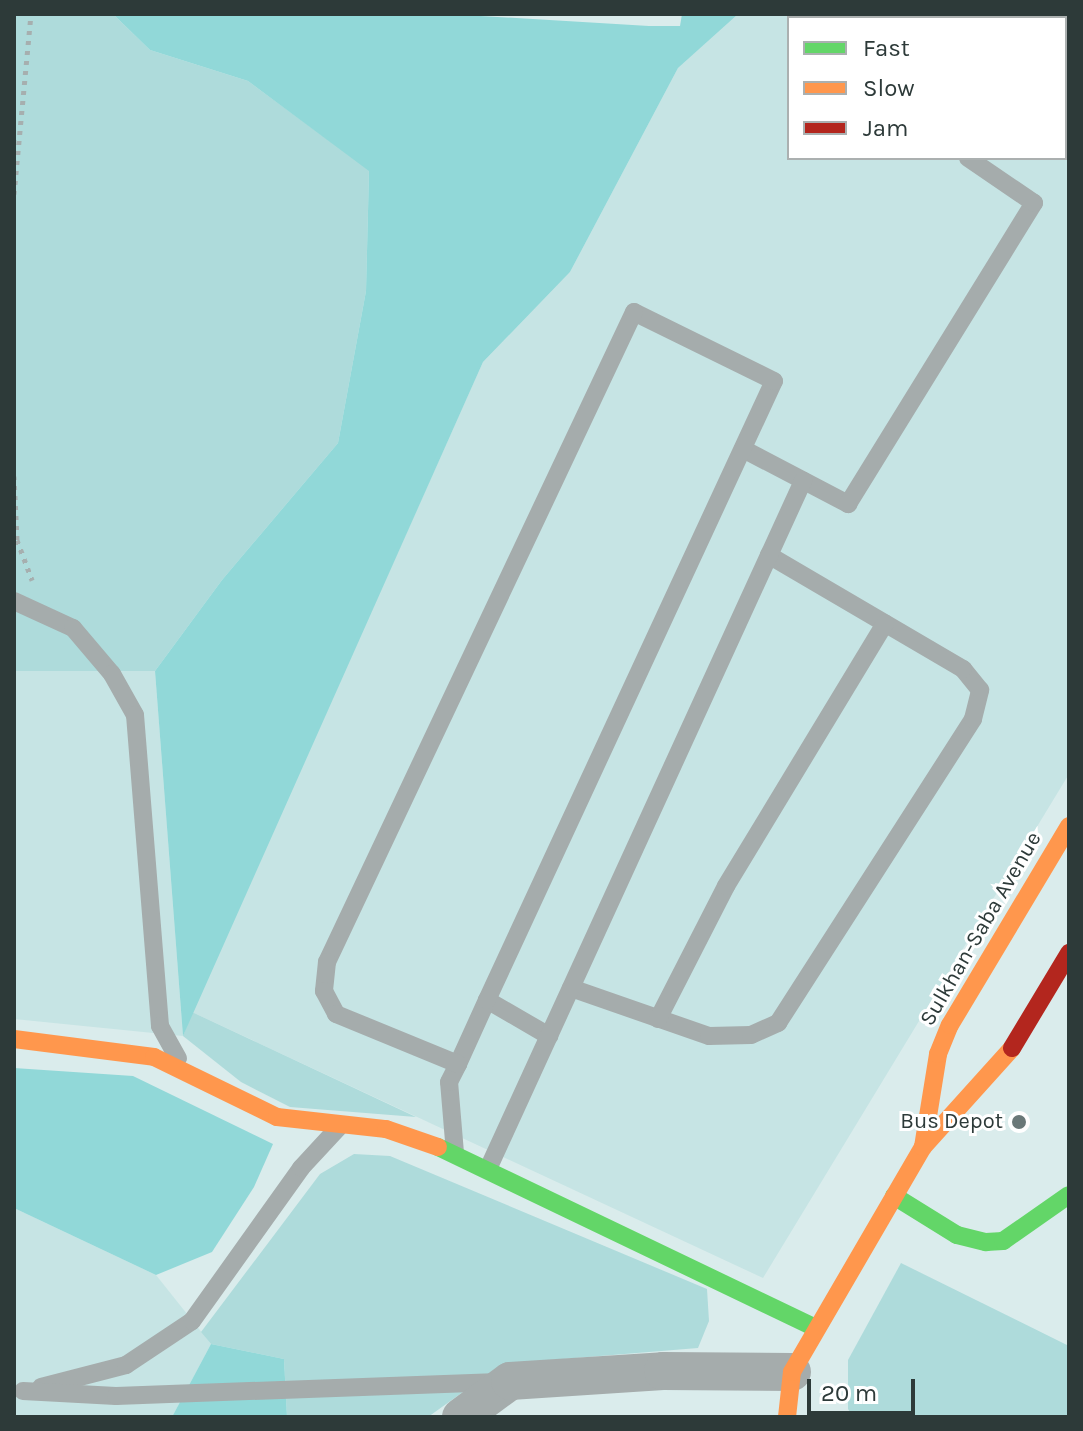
<!DOCTYPE html>
<html>
<head>
<meta charset="utf-8">
<style>
  body { margin:0 }
  #map { position:relative; width:1083px; height:1431px; overflow:hidden; background:#daecec; font-family:Karla,sans-serif }
  div>[style] { position:absolute }
  .built>* { inset:0; background:#c6e4e4 }
  .green>* { inset:0; background:#aedbdb }
  .forest>* { inset:0; background:#91d8d8 }
  .path>* { height:5px; margin-top:-2.5px; transform-origin:0; background:repeating-linear-gradient(90deg,#a6afaf 0 4px,transparent 0 10px) }
  .lane>* { height:18px; margin:-9px; padding:0 9px; transform-origin:9px; border-radius:9px; background:#a5acac }
  .street>* { height:38px; margin:-19px; padding:0 19px; transform-origin:19px; border-radius:19px; background:#a5acac }
  .fast>* { height:18px; margin:-9px; padding:0 9px; transform-origin:9px; border-radius:9px; background:#63d668 }
  .slow>* { height:18px; margin:-9px; padding:0 9px; transform-origin:9px; border-radius:9px; background:#ff974d }
  .jam>* { height:18px; margin:-9px; padding:0 9px; transform-origin:9px; border-radius:9px; background:#b3261e }
  .dots>* { width:22px; height:22px; translate:-50% -50%; box-sizing:border-box; border:4px solid #fff; border-radius:50% }
  span { translate:-50% -50%; white-space:nowrap; text-align:center; line-height:1.15; -webkit-text-stroke:6px #fff; paint-order:stroke }
  .street-label { font-size:22px; color:#2d3a39 }
  .poi-label { font-size:22px; color:#2d3a39 }
  .right { translate:-100% -50%; text-align:right }
  .frame { position:absolute; inset:0; border:16px solid #2d3a39; pointer-events:none }
  .legend { position:absolute; left:787px; top:16px; width:280px; height:144px; box-sizing:border-box; background:#fff; border:2px solid #abb0b0; margin:0; padding:10px 14px; list-style:none; font-size:24px; color:#2d3a39 }
  .legend li { display:flex; align-items:center; gap:16px; height:40px }
  .legend b { width:40px; border:2px solid #abb0b0 }
  .scale { position:absolute; left:807px; top:1379px; width:108px; height:36px; box-sizing:border-box; border:4px solid #2d3a39; border-top:0; padding-left:10px; font-size:24px; line-height:28px; white-space:nowrap; color:#2d3a39; -webkit-text-stroke:6px #fff; paint-order:stroke }
</style>
</head>
<body>
<div id="map">
  <div class="built">
    <div style="clip-path:polygon(evenodd,737px 14px,1069px 14px,1069px 774px,763px 1278px,192px 1012px,483px 362px,570px 272px,678px 68px,737px 14px,789px 18px,1065px 18px,1065px 158px,789px 158px,789px 18px)"></div>
    <div style="clip-path:polygon(14px 671px,155px 671px,183px 1036px,14px 1019px)"></div>
    <div style="clip-path:polygon(14px 1208px,156px 1275px,211px 1344px,172px 1417px,14px 1417px)"></div>
  </div>
  <div class="green">
    <div style="clip-path:polygon(14px 14px,113px 14px,150px 50px,248px 81px,369px 170px,366px 291px,338px 443px,222px 580px,155px 671px,14px 671px)"></div>
    <div style="clip-path:polygon(192px 1012px,416px 1117px,290px 1107px,241px 1082px,183px 1036px)"></div>
    <div style="clip-path:polygon(354px 1154px,390px 1156px,707px 1289px,709px 1321px,698px 1348px,502px 1364px,428px 1417px,287px 1417px,284px 1359px,211px 1344px,201px 1332px,320px 1174px)"></div>
    <div style="clip-path:polygon(901px 1263px,1069px 1346px,1069px 1417px,853px 1417px,848px 1409px,848px 1360px)"></div>
  </div>
  <div class="forest">
    <div style="clip-path:polygon(113px 14px,447px 14px,649px 26px,680px 26px,682px 14px,738px 14px,678px 68px,570px 272px,483px 362px,183px 1036px,155px 671px,222px 580px,338px 443px,366px 291px,369px 171px,248px 81px,150px 50px)"></div>
    <div style="clip-path:polygon(14px 1068px,133px 1076px,273px 1144px,254px 1187px,212px 1252px,156px 1275px,14px 1208px)"></div>
    <div style="clip-path:polygon(211px 1344px,284px 1359px,287px 1417px,172px 1417px)"></div>
  </div>
  <div class="path">
    <div style="left:14px;top:194px;width:181px;rotate:-84.6deg"></div>
    <div style="left:14px;top:476px;width:64px;rotate:87.3deg"></div>
    <div style="left:17px;top:540px;width:43px;rotate:69.4deg"></div>
  </div>
  <div class="lane">
    <div style="left:743px;top:449px;width:119px;rotate:27.6deg"></div>
    <div style="left:848px;top:504px;width:354px;rotate:-58.3deg"></div>
    <div style="left:1034px;top:203px;width:80px;rotate:-145.7deg"></div>
    <div style="left:14px;top:601px;width:65px;rotate:24.6deg"></div>
    <div style="left:73px;top:628px;width:60px;rotate:49.7deg"></div>
    <div style="left:112px;top:674px;width:47px;rotate:60.7deg"></div>
    <div style="left:135px;top:715px;width:312px;rotate:85.4deg"></div>
    <div style="left:160px;top:1026px;width:37px;rotate:61deg"></div>
    <div style="left:571px;top:988px;width:146px;rotate:19.2deg"></div>
    <div style="left:709px;top:1036px;width:42px;rotate:-1.4deg"></div>
    <div style="left:751px;top:1035px;width:30px;rotate:-24deg"></div>
    <div style="left:778px;top:1023px;width:361px;rotate:-57.3deg"></div>
    <div style="left:973px;top:719px;width:30px;rotate:-76deg"></div>
    <div style="left:980px;top:690px;width:27px;rotate:-129deg"></div>
    <div style="left:963px;top:669px;width:225px;rotate:-149.6deg"></div>
    <div style="left:487px;top:1000px;width:72px;rotate:30.1deg"></div>
    <div style="left:658px;top:1019px;width:149px;rotate:-62.9deg"></div>
    <div style="left:726px;top:886px;width:307px;rotate:-58.8deg"></div>
    <div style="left:455px;top:1153px;width:71px;rotate:-94.8deg"></div>
    <div style="left:449px;top:1082px;width:20px;rotate:-63deg"></div>
    <div style="left:458px;top:1064px;width:70px;rotate:-65.6deg"></div>
    <div style="left:487px;top:1000px;width:682px;rotate:-65.13deg"></div>
    <div style="left:774px;top:381px;width:156px;rotate:-153.8deg"></div>
    <div style="left:634px;top:312px;width:719px;rotate:115.28deg"></div>
    <div style="left:327px;top:962px;width:29px;rotate:96deg"></div>
    <div style="left:324px;top:991px;width:26px;rotate:62deg"></div>
    <div style="left:336px;top:1014px;width:132px;rotate:22.3deg"></div>
    <div style="left:488px;top:1169px;width:757px;rotate:-65.4deg"></div>
    <div style="left:41px;top:1387px;width:88px;rotate:-14.5deg"></div>
    <div style="left:126px;top:1365px;width:79px;rotate:-33.7deg"></div>
    <div style="left:192px;top:1321px;width:188px;rotate:-54.5deg"></div>
    <div style="left:301px;top:1168px;width:56px;rotate:-47.2deg"></div>
    <div style="left:23px;top:1391px;width:93px;rotate:3.1deg"></div>
    <div style="left:116px;top:1396px;width:383px;rotate:-2.1deg"></div>
  </div>
  <div class="street">
    <div style="left:461px;top:1417px;width:61px;rotate:-36.3deg"></div>
    <div style="left:510px;top:1381px;width:153px;rotate:-3.7deg"></div>
    <div style="left:663px;top:1371px;width:129px;rotate:0.4deg"></div>
  </div>
  <div class="fast">
    <div style="left:438px;top:1147px;width:418px;rotate:25.6deg"></div>
    <div style="left:894px;top:1196px;width:74px;rotate:31.8deg"></div>
    <div style="left:957px;top:1235px;width:30px;rotate:14deg"></div>
    <div style="left:986px;top:1242px;width:17px;rotate:-3deg"></div>
    <div style="left:1003px;top:1241px;width:80px;rotate:-34.9deg"></div>
  </div>
  <div class="slow">
    <div style="left:14px;top:1039px;width:141px;rotate:7.3deg"></div>
    <div style="left:154px;top:1057px;width:137px;rotate:26deg"></div>
    <div style="left:277px;top:1117px;width:110px;rotate:6.3deg"></div>
    <div style="left:386px;top:1129px;width:55px;rotate:19.1deg"></div>
    <div style="left:923px;top:1147px;width:94px;rotate:-80.8deg"></div>
    <div style="left:938px;top:1054px;width:31px;rotate:-68deg"></div>
    <div style="left:950px;top:1025px;width:232px;rotate:-59.1deg"></div>
    <div style="left:787px;top:1417px;width:45px;rotate:-83.7deg"></div>
    <div style="left:792px;top:1372px;width:260px;rotate:-59.8deg"></div>
    <div style="left:923px;top:1147px;width:133px;rotate:-48deg"></div>
  </div>
  <div class="jam">
    <div style="left:1012px;top:1048px;width:111px;rotate:-59deg"></div>
  </div>
  <div class="dots">
    <div style="left:1019px;top:1122px;background:#6a7878"></div>
  </div>
  <div class="street-label">
    <span style="left:981px;top:929px;rotate:-60deg">Sulkhan-Saba Avenue</span>
  </div>
  <div class="poi-label">
    <span class="right" style="left:1003px;top:1122px">Bus Depot</span>
  </div>
  <div class="frame"></div>
  <ul class="legend">
  <li><b style="height:10px;background:#63d668"></b>Fast</li>
  <li><b style="height:10px;background:#ff974d"></b>Slow</li>
  <li><b style="height:10px;background:#b3261e"></b>Jam</li>
  </ul>
  <div class="scale">20 m</div>
</div>
</body>
</html>
